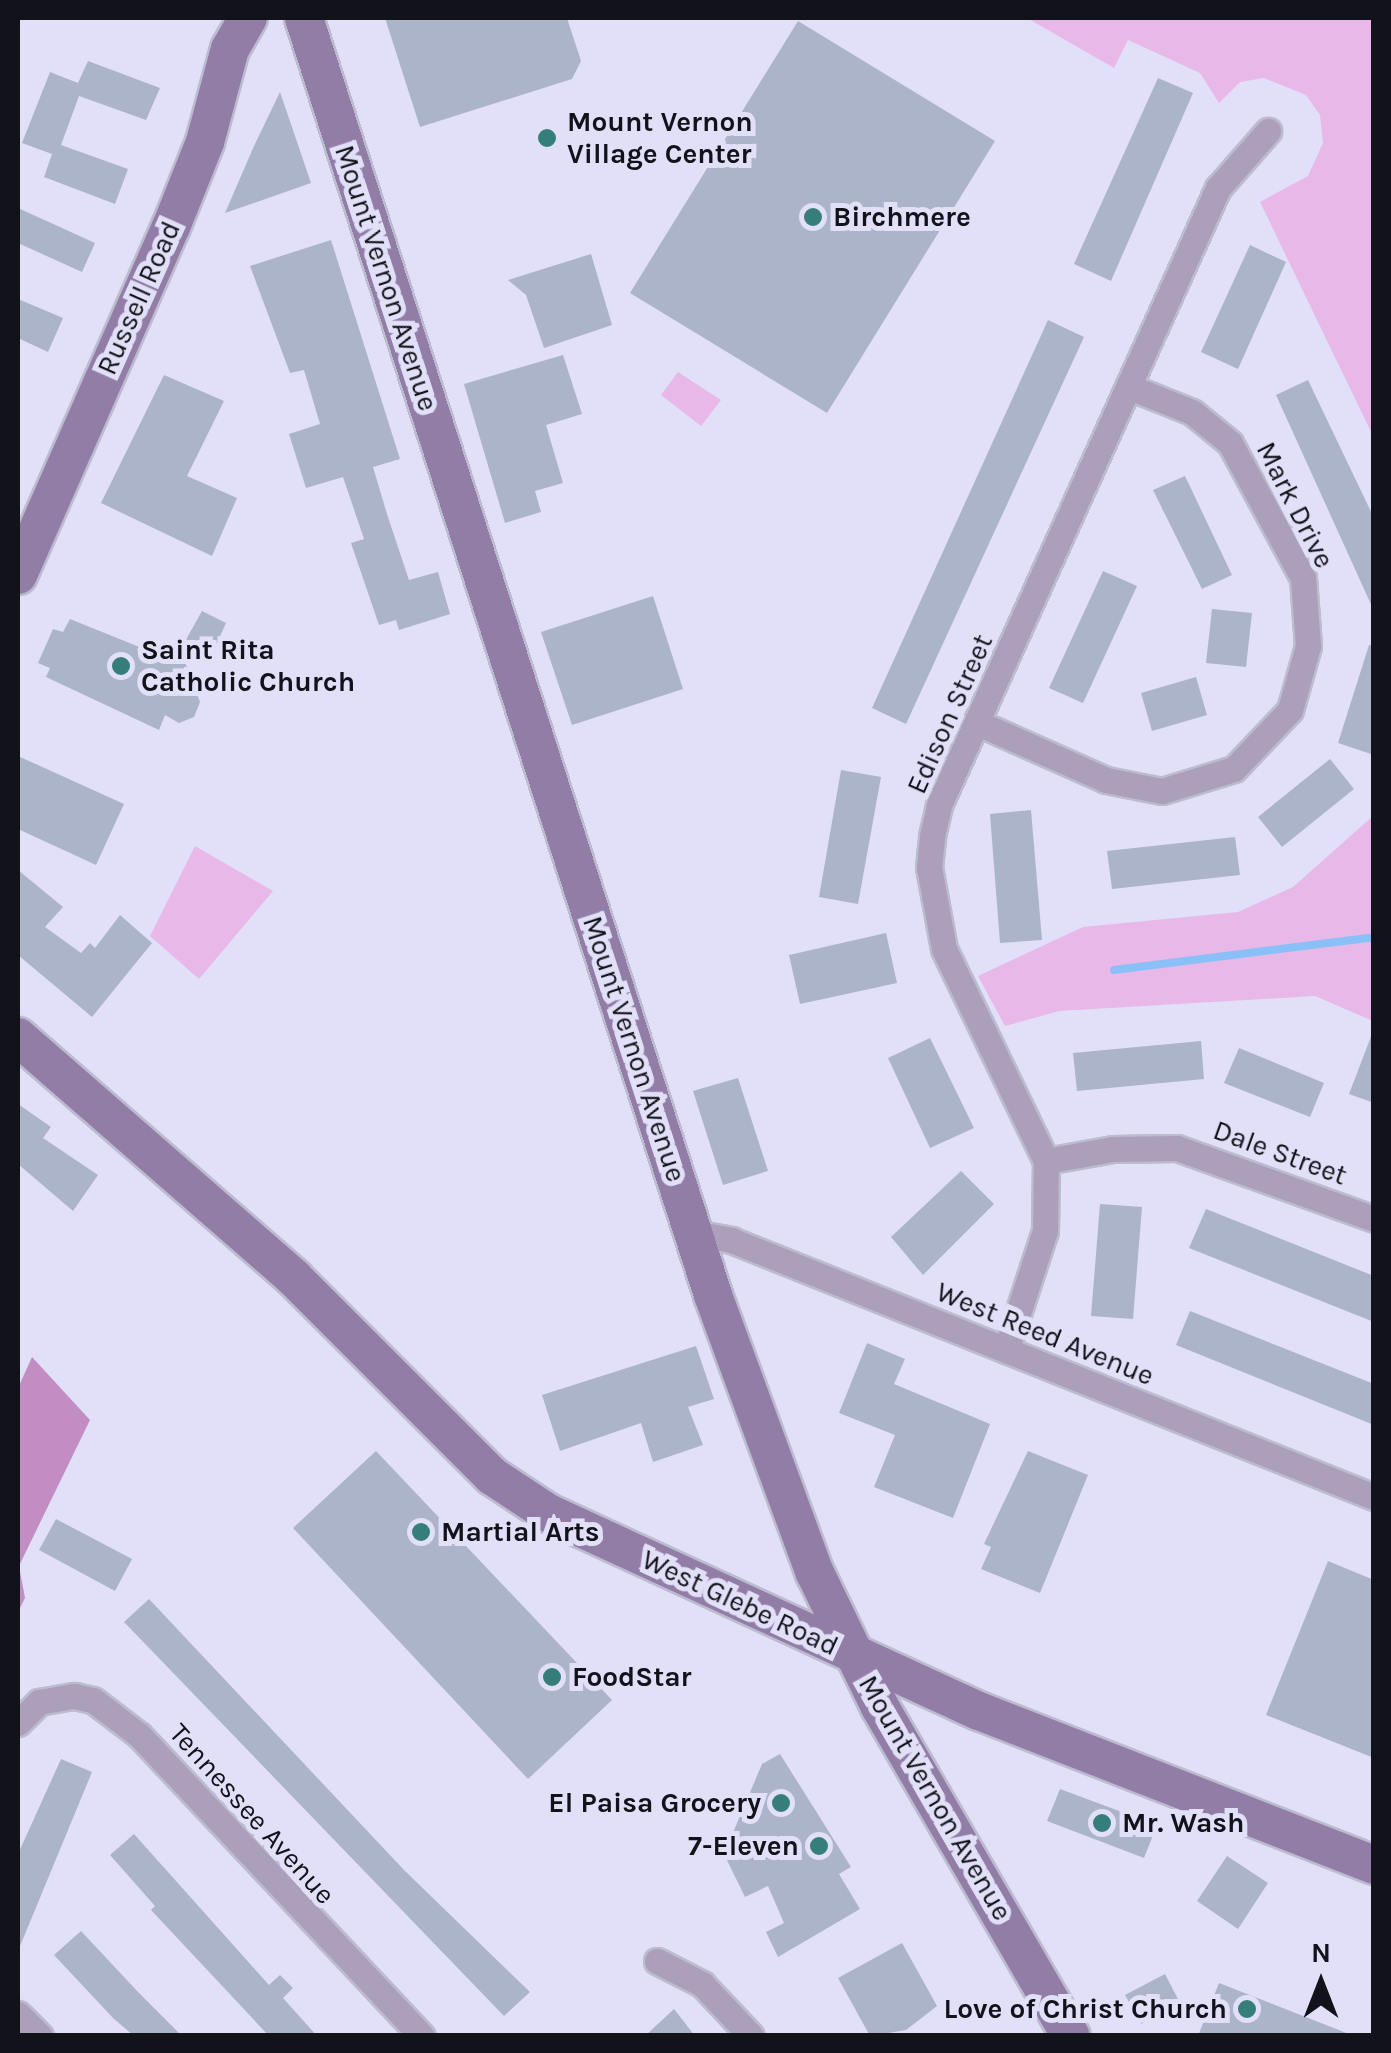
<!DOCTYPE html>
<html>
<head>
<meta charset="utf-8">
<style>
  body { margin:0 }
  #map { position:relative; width:1391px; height:2053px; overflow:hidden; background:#e1e0f8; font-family:Karla,sans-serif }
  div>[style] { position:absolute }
  .green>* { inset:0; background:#e8b8e8 }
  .forest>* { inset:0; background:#c28dc3 }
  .stream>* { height:8px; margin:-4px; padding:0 4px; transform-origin:4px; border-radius:4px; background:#8ac0f8 }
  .building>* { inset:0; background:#acb4c9 }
  .roads { filter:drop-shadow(2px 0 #bcbbd0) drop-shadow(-2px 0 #bcbbd0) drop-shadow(0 2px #bcbbd0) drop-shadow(0 -2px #bcbbd0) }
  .street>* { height:25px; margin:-12.5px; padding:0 12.5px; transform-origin:12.5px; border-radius:12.5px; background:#ac9fbb }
  .secondary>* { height:38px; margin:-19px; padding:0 19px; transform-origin:19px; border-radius:19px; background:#927da7 }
  .dots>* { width:28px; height:28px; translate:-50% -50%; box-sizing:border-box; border:5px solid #e1e0f8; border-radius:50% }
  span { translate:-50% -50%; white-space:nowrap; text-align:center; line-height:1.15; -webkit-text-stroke:10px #e1e0f8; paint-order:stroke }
  .poi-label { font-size:28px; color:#12121a; font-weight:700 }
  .left { translate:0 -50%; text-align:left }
  .right { translate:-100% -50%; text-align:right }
  .street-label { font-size:28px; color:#12121a }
  .frame { position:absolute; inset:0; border:20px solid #12121a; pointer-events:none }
  .north { position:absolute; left:1271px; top:1933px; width:100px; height:100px; -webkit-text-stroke:8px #e1e0f8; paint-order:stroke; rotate:0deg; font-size:28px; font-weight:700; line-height:40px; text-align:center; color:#12121a }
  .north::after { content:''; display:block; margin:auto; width:35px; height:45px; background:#12121a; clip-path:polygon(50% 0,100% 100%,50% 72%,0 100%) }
</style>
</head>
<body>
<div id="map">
  <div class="green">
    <div style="clip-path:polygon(1027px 18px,1373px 18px,1373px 436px,1260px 202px,1308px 176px,1323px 143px,1320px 115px,1306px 95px,1264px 78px,1240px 82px,1219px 103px,1200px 73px,1128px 40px,1114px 68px)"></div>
    <div style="clip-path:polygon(678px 372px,721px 400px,701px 426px,661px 395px)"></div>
    <div style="clip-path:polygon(1373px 816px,1373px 1021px,1315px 996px,1059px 1011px,1005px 1026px,978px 976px,1083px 927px,1238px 912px,1293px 887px)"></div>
    <div style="clip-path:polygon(195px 846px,273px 891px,199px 979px,150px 936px)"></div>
  </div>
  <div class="forest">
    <div style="clip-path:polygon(32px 1357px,90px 1420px,19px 1566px,25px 1598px,18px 1612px,18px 1388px)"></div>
  </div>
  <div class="stream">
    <div style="left:1114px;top:970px;width:262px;rotate:-7.2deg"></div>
  </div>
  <div class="building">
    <div style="clip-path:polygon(385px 18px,567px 18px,581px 61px,572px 79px,420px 127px)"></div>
    <div style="clip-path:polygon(798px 21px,995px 141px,827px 413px,630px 293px)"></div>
    <div style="clip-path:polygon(88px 61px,160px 88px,146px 120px,79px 96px,61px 145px,128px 169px,115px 204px,44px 177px,52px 154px,22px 143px,50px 72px,78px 83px)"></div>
    <div style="clip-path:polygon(1158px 78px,1193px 93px,1111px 281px,1074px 264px)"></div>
    <div style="clip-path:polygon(280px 92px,311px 183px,225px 213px,254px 146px)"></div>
    <div style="clip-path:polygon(18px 208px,95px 243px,82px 272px,18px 243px)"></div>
    <div style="clip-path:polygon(331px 240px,400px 459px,373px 467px,387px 514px,409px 580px,438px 572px,450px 614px,399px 630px,396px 620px,379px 625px,351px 543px,364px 539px,343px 477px,306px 488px,289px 434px,320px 424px,304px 370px,290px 373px,250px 266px)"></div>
    <div style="clip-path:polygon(1250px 245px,1286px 262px,1238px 369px,1201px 352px)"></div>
    <div style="clip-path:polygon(591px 254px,612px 325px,544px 348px,526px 295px,508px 280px)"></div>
    <div style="clip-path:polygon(18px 299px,63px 318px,48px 352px,18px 338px)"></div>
    <div style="clip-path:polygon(1048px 320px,1084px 337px,906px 724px,872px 708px)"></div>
    <div style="clip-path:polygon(563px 355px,582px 414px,546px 425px,563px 483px,535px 491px,541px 512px,505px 523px,464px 384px)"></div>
    <div style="clip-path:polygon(164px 375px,224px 401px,187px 476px,237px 498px,212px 556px,101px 503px)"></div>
    <div style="clip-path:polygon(1308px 380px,1374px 518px,1374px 611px,1276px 395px)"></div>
    <div style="clip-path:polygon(1185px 476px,1232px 575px,1202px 589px,1153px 490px)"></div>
    <div style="clip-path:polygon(1103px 571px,1137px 586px,1083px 703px,1049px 688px)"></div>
    <div style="clip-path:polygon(653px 596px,683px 689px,572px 725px,541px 632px)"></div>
    <div style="clip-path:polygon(1212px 609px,1252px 613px,1246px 667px,1206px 663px)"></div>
    <div style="clip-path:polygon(202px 611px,226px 623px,208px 663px,183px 657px,200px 702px,194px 717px,179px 723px,165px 715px,159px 730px,46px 677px,50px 668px,38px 663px,53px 629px,63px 632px,70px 619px,174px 661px)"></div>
    <div style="clip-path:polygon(1369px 645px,1374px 646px,1374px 755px,1338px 743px)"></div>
    <div style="clip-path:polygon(1196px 677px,1207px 715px,1152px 731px,1141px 693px)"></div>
    <div style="clip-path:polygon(18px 756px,124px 804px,96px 865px,18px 829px)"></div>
    <div style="clip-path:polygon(1330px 759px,1354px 789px,1282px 847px,1258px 817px)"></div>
    <div style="clip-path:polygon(841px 770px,881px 777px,858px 904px,819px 897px)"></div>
    <div style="clip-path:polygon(1031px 810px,1042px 940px,1000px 943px,990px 814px)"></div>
    <div style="clip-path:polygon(1235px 837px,1240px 875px,1112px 889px,1107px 851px)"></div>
    <div style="clip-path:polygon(18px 870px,63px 907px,45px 927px,81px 953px,90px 943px,95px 948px,120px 915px,152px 943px,92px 1017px,18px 955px)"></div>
    <div style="clip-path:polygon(886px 933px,897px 983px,800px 1004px,789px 955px)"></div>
    <div style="clip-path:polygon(1372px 1034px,1374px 1034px,1374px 1103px,1349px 1094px)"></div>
    <div style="clip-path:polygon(930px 1038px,974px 1128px,930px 1148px,888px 1058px)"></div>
    <div style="clip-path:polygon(1201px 1041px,1204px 1079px,1077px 1091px,1073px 1053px)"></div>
    <div style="clip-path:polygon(1239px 1048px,1324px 1083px,1310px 1117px,1224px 1083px)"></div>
    <div style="clip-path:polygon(738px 1078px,768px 1171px,723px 1185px,693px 1091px)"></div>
    <div style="clip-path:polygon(18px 1104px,51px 1127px,43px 1138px,98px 1175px,73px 1211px,18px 1164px)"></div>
    <div style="clip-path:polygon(961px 1171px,994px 1204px,923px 1275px,891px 1237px)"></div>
    <div style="clip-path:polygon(1100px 1204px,1142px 1207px,1133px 1319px,1091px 1316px)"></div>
    <div style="clip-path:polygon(1206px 1209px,1374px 1276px,1374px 1322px,1189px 1248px)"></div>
    <div style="clip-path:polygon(1190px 1311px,1374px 1384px,1374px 1425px,1176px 1345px)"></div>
    <div style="clip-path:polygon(867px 1343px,905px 1359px,894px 1384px,990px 1424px,953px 1518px,874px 1487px,895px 1435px,839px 1413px)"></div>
    <div style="clip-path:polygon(696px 1346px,714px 1399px,688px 1407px,703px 1445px,653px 1462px,641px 1423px,560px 1451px,542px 1395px)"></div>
    <div style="clip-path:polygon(376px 1451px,612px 1700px,528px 1779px,293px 1528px)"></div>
    <div style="clip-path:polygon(1028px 1451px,1088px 1475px,1040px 1593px,981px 1569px,991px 1547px,984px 1544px)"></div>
    <div style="clip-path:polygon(56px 1519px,132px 1559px,115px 1591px,39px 1550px)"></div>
    <div style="clip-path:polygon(1328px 1561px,1374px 1580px,1374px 1758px,1266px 1715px)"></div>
    <div style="clip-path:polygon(149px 1599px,405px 1871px,530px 1992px,504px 2016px,124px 1622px)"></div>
    <div style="clip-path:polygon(780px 1754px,851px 1867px,839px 1874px,860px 1909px,778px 1957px,766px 1932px,784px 1923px,768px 1886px,745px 1897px,724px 1854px,762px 1764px)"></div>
    <div style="clip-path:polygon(61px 1759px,92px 1772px,18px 1951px,18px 1854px)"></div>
    <div style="clip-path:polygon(1060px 1789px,1157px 1825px,1144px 1858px,1047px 1821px)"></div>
    <div style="clip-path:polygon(134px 1834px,269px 1985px,280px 1975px,293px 1988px,283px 1998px,317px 2036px,269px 2036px,151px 1910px,155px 1906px,110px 1855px)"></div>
    <div style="clip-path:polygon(1227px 1856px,1268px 1883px,1238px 1929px,1197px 1901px)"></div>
    <div style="clip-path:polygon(81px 1931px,139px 1993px,182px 2036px,134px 2036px,113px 2018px,54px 1955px)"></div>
    <div style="clip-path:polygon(902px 1943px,937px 2006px,906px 2030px,870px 2036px,838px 1978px)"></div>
    <div style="clip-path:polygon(1165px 1974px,1180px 2003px,1141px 2024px,1125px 1995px)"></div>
    <div style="clip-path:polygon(1219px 1983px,1349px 2034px,1349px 2036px,1198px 2036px)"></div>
    <div style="clip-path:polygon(674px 2009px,695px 2036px,645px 2036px)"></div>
  </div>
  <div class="roads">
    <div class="street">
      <div style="left:978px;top:723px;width:140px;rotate:24deg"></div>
      <div style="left:1106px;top:780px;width:57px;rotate:11.1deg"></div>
      <div style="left:1162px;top:791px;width:75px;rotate:-17deg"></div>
      <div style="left:1234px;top:769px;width:81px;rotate:-46.5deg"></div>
      <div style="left:1290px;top:710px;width:66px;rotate:-74.3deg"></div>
      <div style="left:1308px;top:646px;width:68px;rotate:-94.2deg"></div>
      <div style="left:1303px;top:578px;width:153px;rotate:-118.4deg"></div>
      <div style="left:1230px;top:443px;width:49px;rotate:-140.8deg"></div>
      <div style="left:1192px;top:412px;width:65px;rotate:-158.2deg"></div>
      <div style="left:1046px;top:1161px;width:68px;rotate:-10.2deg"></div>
      <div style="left:1113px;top:1149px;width:64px;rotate:-0.9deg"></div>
      <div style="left:1177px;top:1148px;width:209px;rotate:19.8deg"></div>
      <div style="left:693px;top:1233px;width:39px;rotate:10deg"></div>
      <div style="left:731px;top:1240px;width:692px;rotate:21.79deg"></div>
      <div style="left:1006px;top:1350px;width:125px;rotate:-71.9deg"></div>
      <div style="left:1045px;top:1231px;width:70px;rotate:-89.2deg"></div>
      <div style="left:1046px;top:1161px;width:235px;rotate:-115.7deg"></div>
      <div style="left:944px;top:949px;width:83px;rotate:-100.4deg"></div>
      <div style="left:929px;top:867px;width:31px;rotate:-84deg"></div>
      <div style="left:932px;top:836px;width:32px;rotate:-77deg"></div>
      <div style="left:939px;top:805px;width:677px;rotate:-65.67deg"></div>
      <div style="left:1218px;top:188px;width:76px;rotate:-48.7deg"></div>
      <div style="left:18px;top:1723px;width:30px;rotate:-45deg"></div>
      <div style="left:39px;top:1702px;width:36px;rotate:-10deg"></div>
      <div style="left:74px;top:1696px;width:19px;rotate:12deg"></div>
      <div style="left:93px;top:1700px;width:58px;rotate:37.3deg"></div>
      <div style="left:139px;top:1735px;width:413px;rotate:46.8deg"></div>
      <div style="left:657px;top:1961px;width:51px;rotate:27.1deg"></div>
      <div style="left:702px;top:1984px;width:71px;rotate:46.7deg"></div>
      <div style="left:18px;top:2014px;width:31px;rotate:45deg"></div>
    </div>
    <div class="secondary">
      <div style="left:304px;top:18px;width:1341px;rotate:72.24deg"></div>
      <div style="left:713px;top:1295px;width:296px;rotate:69.9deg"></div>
      <div style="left:815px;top:1573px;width:149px;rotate:64.1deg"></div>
      <div style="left:880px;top:1707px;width:380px;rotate:59.9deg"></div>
      <div style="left:18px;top:575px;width:380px;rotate:-66.3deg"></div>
      <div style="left:171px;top:227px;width:92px;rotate:-68.2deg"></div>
      <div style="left:205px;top:142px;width:96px;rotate:-75deg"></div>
      <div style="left:230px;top:49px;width:36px;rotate:-60deg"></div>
      <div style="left:18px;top:1037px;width:366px;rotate:41.1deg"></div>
      <div style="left:294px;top:1278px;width:280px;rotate:45deg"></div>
      <div style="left:492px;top:1476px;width:67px;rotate:33.5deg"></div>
      <div style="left:548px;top:1513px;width:474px;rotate:24.7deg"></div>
      <div style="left:979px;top:1711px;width:424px;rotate:21.3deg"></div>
    </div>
  </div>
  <div class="dots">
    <div style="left:547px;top:138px;background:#357e7c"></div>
    <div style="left:813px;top:217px;background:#357e7c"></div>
    <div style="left:121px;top:666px;background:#357e7c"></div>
    <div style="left:421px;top:1532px;background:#357e7c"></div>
    <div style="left:552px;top:1677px;background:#357e7c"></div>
    <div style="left:781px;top:1803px;background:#357e7c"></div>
    <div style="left:1102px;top:1823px;background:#357e7c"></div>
    <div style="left:819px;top:1846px;background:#357e7c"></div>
    <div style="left:1247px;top:2009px;background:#357e7c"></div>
  </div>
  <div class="poi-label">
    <span class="left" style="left:567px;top:138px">Mount Vernon<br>Village Center</span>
    <span class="left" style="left:833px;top:217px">Birchmere</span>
    <span class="left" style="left:141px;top:666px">Saint Rita<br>Catholic Church</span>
    <span class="left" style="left:441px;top:1532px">Martial Arts</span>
    <span class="left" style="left:572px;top:1677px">FoodStar</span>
    <span class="right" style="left:761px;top:1803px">El Paisa Grocery</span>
    <span class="left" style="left:1122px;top:1823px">Mr. Wash</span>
    <span class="right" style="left:799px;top:1846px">7-Eleven</span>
    <span class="right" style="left:1227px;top:2009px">Love of Christ Church</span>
  </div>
  <div class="street-label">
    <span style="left:386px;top:278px;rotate:72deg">Mount Vernon Avenue</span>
    <span style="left:139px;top:298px;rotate:-66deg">Russell Road</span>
    <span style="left:1295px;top:505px;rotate:63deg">Mark Drive</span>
    <span style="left:950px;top:714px;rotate:-66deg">Edison Street</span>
    <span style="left:634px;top:1049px;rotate:72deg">Mount Vernon Avenue</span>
    <span style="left:1280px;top:1153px;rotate:20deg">Dale Street</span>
    <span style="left:1045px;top:1334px;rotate:22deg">West Reed Avenue</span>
    <span style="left:740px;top:1603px;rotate:25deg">West Glebe Road</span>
    <span style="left:935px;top:1798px;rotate:60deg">Mount Vernon Avenue</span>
    <span style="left:252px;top:1814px;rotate:48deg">Tennessee Avenue</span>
  </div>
  <div class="frame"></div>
  <div class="north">N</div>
</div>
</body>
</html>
